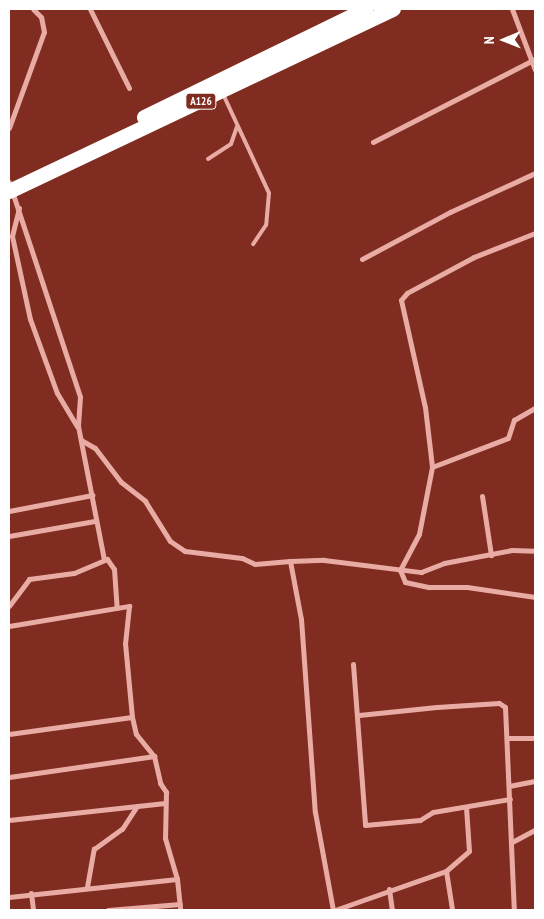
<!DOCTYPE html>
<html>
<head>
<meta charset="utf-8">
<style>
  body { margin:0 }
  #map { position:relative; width:544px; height:919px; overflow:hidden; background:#802c20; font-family:"PT Sans Narrow",sans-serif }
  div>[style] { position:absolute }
  .lane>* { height:4px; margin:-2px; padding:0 2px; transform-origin:2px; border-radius:2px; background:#e8aca5 }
  .street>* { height:5px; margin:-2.5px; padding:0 2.5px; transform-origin:2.5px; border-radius:2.5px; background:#e8aca5 }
  .highway>* { height:15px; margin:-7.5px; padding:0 7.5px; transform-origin:7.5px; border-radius:7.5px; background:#fff }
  span { translate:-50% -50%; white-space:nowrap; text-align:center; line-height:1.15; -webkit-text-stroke:5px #802c20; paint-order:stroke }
  .shield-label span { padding:1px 4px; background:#802c20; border:1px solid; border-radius:4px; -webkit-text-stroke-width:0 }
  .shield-label { font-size:11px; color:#fff; font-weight:700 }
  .frame { position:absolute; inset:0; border:10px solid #fff; pointer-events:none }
  .north { position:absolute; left:479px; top:15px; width:50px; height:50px; -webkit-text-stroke:4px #802c20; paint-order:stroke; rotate:269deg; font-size:14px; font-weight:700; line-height:20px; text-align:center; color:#fff }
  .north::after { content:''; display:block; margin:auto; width:18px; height:22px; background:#fff; clip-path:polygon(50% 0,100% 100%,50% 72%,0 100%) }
</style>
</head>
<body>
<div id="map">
  <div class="lane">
    <div style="left:223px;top:94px;width:109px;rotate:65.1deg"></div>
    <div style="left:269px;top:193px;width:32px;rotate:95deg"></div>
    <div style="left:266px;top:225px;width:23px;rotate:124deg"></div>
    <div style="left:208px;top:159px;width:27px;rotate:-33deg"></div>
    <div style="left:231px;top:144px;width:18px;rotate:-71deg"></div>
  </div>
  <div class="street">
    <div style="left:90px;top:9px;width:88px;rotate:63.7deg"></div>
    <div style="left:512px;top:9px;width:65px;rotate:69.3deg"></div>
    <div style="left:9px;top:128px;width:102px;rotate:-70deg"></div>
    <div style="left:44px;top:32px;width:15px;rotate:-101deg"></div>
    <div style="left:41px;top:17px;width:11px;rotate:-135deg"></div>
    <div style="left:373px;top:142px;width:182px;rotate:-27.1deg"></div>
    <div style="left:9px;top:182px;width:226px;rotate:71.7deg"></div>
    <div style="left:80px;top:397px;width:29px;rotate:94deg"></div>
    <div style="left:78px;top:426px;width:136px;rotate:79deg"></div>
    <div style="left:19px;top:208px;width:29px;rotate:104deg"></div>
    <div style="left:12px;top:236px;width:85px;rotate:77.8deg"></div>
    <div style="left:30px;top:319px;width:79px;rotate:70deg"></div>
    <div style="left:57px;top:393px;width:39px;rotate:59deg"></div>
    <div style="left:535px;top:233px;width:66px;rotate:158.5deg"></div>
    <div style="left:474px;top:257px;width:76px;rotate:151.8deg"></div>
    <div style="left:407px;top:293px;width:9px;rotate:131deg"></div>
    <div style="left:401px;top:300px;width:110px;rotate:77.4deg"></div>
    <div style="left:425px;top:407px;width:60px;rotate:83.3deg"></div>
    <div style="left:432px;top:467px;width:68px;rotate:101deg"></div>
    <div style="left:419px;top:534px;width:41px;rotate:117.8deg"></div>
    <div style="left:400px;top:570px;width:13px;rotate:67deg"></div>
    <div style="left:405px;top:582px;width:25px;rotate:12deg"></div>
    <div style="left:429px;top:587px;width:38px"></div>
    <div style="left:467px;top:587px;width:69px;rotate:8.4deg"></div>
    <div style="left:362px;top:259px;width:100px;rotate:-28.1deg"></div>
    <div style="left:450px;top:212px;width:94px;rotate:-24.6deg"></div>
    <div style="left:81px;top:440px;width:16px;rotate:30deg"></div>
    <div style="left:95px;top:448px;width:43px;rotate:52.6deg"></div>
    <div style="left:121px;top:482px;width:31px;rotate:38deg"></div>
    <div style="left:145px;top:501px;width:47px;rotate:58deg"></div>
    <div style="left:170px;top:541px;width:18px;rotate:34deg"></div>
    <div style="left:185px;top:551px;width:57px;rotate:7deg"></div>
    <div style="left:242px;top:558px;width:14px;rotate:25deg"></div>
    <div style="left:255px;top:564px;width:35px;rotate:-5deg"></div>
    <div style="left:290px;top:561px;width:59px;rotate:79.3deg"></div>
    <div style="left:301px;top:619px;width:194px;rotate:85.9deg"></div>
    <div style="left:315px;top:812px;width:100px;rotate:79.6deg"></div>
    <div style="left:432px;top:467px;width:81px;rotate:-20.9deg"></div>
    <div style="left:508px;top:438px;width:19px;rotate:-72deg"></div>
    <div style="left:514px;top:420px;width:24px;rotate:-30deg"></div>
    <div style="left:482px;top:496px;width:60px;rotate:81.3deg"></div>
    <div style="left:9px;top:511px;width:85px;rotate:-10.9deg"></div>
    <div style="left:9px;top:536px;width:87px;rotate:-9.9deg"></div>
    <div style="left:290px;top:561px;width:34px;rotate:-2deg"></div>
    <div style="left:324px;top:560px;width:98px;rotate:7.1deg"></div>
    <div style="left:421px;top:572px;width:25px;rotate:-21deg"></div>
    <div style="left:444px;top:563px;width:69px;rotate:-10.8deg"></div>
    <div style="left:512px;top:550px;width:23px;rotate:2deg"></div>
    <div style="left:9px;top:606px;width:34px;rotate:-53deg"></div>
    <div style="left:29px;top:579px;width:45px;rotate:-7.6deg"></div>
    <div style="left:74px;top:573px;width:36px;rotate:-23deg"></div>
    <div style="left:107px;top:559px;width:12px;rotate:55deg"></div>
    <div style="left:114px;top:569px;width:39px;rotate:86deg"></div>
    <div style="left:9px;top:626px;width:122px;rotate:-9.5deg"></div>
    <div style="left:129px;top:606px;width:37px;rotate:96deg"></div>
    <div style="left:125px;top:643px;width:74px;rotate:84.6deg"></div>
    <div style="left:132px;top:717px;width:17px;rotate:77deg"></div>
    <div style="left:136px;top:734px;width:28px;rotate:51deg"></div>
    <div style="left:154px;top:756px;width:28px;rotate:77deg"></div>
    <div style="left:160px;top:783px;width:11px;rotate:56deg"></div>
    <div style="left:166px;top:792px;width:46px;rotate:91.2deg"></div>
    <div style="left:165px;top:838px;width:43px;rotate:73.7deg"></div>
    <div style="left:177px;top:879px;width:31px;rotate:84deg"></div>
    <div style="left:353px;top:664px;width:161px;rotate:85.7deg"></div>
    <div style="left:365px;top:825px;width:55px;rotate:-5.2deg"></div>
    <div style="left:420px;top:820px;width:15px;rotate:-32deg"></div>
    <div style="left:433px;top:812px;width:78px;rotate:-9.6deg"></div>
    <div style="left:359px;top:715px;width:78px;rotate:-5.9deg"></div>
    <div style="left:437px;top:707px;width:62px;rotate:-3.7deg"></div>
    <div style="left:499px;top:703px;width:7px;rotate:34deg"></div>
    <div style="left:505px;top:707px;width:203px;rotate:87.5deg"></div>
    <div style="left:9px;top:734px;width:124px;rotate:-7.9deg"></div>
    <div style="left:507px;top:738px;width:28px"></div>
    <div style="left:9px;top:777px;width:147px;rotate:-8.2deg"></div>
    <div style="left:509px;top:786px;width:26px;rotate:-11deg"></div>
    <div style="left:9px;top:820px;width:157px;rotate:-6.2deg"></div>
    <div style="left:512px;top:842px;width:26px;rotate:-28deg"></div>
    <div style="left:446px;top:871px;width:39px;rotate:81deg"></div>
    <div style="left:87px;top:887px;width:39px;rotate:-80deg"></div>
    <div style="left:94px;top:849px;width:34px;rotate:-36deg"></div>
    <div style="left:122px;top:829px;width:27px;rotate:-57deg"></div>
    <div style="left:389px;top:889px;width:21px;rotate:82deg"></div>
    <div style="left:31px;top:893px;width:17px;rotate:83deg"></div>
    <div style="left:9px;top:897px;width:169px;rotate:-6.1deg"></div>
    <div style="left:108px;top:910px;width:72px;rotate:-4.8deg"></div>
    <div style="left:335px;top:910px;width:118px;rotate:-19.4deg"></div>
    <div style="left:446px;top:871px;width:30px;rotate:-41deg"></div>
    <div style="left:469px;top:851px;width:44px;rotate:-93.9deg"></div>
  </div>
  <div class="highway">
    <div style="left:144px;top:117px;width:246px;rotate:-26deg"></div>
    <div style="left:9px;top:191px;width:425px;rotate:-25.4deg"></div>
  </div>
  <div class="shield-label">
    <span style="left:201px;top:101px">A126</span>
  </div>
  <div class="frame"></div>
  <div class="north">N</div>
</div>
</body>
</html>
